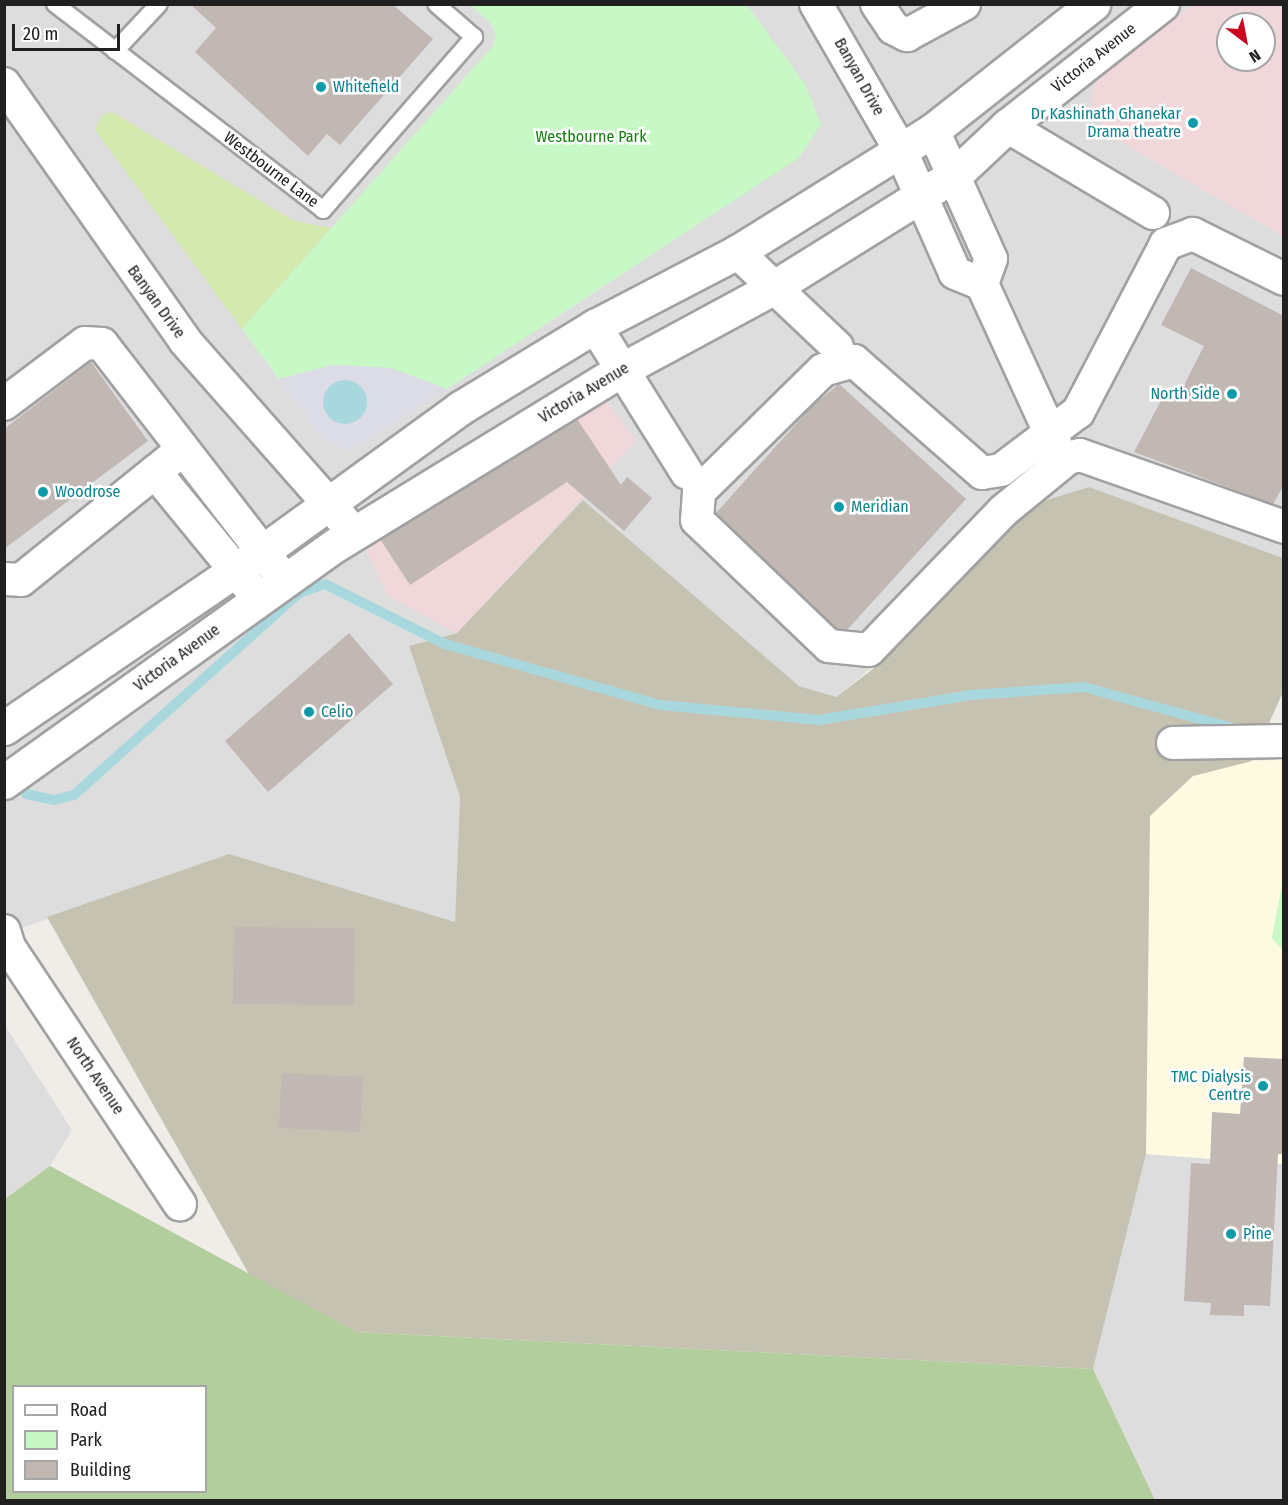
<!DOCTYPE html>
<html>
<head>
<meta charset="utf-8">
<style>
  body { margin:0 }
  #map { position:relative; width:1288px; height:1505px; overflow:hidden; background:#f0ece7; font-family:"Fira Sans Condensed",sans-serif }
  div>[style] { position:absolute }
  .residential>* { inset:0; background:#dedddd }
  .commercial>* { inset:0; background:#f0d7d9 }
  .education>* { inset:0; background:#fefae2 }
  .construction>* { inset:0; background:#c5c2b2 }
  .grass>* { inset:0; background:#d3e9ae }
  .forest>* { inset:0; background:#b2ce9c }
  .park>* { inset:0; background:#c8f8c5 }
  .plaza>* { inset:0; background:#dbdce6 }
  .water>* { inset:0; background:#a8d8dd }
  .round { border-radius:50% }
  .stream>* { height:10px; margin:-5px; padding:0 5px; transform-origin:5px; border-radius:5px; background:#a8d8dd }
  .building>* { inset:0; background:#c1b7b3 }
  .roads { filter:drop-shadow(2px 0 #a1a1a1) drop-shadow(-2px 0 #a1a1a1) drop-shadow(0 2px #a1a1a1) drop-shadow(0 -2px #a1a1a1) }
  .service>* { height:16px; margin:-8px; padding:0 8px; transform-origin:8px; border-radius:8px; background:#fff }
  .minor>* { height:32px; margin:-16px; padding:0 16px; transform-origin:16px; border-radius:16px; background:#fff }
  .tertiary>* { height:33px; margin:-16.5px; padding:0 16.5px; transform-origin:16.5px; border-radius:16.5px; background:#fff }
  .dots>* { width:16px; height:16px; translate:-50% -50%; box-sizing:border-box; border:3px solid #fff; border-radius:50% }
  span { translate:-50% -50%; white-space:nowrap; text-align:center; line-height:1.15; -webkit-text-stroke:5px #fff; paint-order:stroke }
  .street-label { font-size:16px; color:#202020 }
  .culture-label { font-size:16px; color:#0d838f }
  .left { translate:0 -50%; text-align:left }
  .right { translate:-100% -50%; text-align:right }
  .park-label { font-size:16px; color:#147d0e }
  .frame { position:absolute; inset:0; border:6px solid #202020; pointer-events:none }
  .legend { position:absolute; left:12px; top:1385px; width:195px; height:108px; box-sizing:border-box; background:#fff; border:2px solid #a6a6a6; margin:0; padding:8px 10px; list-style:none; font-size:18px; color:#202020 }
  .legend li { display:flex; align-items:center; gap:12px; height:30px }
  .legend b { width:30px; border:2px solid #a6a6a6 }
  .north { position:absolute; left:1216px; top:12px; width:60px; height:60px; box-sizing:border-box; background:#fff; border:2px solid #a6a6a6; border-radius:50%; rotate:148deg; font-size:16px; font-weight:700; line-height:24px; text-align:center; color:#202020 }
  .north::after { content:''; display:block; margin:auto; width:21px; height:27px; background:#cb051f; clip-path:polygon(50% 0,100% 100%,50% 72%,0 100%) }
  .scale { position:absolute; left:12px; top:24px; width:108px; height:27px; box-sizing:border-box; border:3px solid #202020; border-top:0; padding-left:8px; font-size:18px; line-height:21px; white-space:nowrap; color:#202020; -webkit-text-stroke:4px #fff; paint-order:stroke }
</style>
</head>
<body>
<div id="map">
  <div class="residential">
    <div style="clip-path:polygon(5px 5px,1194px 5px,1132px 47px,1114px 138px,1283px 236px,1283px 558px,1089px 487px,836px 697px,799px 686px,583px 500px,457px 633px,409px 646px,460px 797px,455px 923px,229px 854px,5px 934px)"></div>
    <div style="clip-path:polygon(4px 1024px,72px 1130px,50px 1166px,5px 1199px)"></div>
    <div style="clip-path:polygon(1146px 1154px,1283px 1164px,1283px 1500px,1155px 1500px,1093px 1369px)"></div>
  </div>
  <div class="commercial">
    <div style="clip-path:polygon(evenodd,1194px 5px,1283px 5px,1283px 236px,1114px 138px,1090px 108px,1096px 72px,1194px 5px,1228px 24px,1264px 24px,1264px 60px,1228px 60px,1228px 24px)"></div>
    <div style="clip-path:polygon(602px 394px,636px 441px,457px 633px,388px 596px,364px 545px)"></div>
  </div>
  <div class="education">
    <div style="clip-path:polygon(1283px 760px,1283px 880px,1272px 938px,1284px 951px,1283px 1164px,1146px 1154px,1150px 816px,1193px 776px,1252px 761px)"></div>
  </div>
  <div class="construction">
    <div style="clip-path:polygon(1089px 487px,1283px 558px,1283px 692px,1252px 761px,1193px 776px,1150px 816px,1146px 1154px,1093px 1369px,357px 1332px,250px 1276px,47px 917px,229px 854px,455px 922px,460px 797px,409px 646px,457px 633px,583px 500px,799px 686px,836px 697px,873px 669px,1028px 506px)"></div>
  </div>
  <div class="grass">
    <div style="clip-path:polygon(112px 112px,294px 221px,331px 228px,242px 329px,95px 130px,102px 115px)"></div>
  </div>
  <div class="forest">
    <div style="clip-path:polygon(evenodd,50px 1166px,357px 1332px,1093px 1369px,1155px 1500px,5px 1500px,5px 1199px,50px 1166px,14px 1386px,206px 1386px,206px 1492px,14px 1492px,14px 1386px)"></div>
  </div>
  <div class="park">
    <div style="clip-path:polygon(470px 5px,747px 5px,805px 84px,821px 124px,799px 158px,447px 389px,391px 368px,333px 365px,279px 379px,242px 329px,493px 46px,496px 34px,489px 21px)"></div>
    <div style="clip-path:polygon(1283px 880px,1284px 951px,1283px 951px,1272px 938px)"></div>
  </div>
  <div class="plaza">
    <div style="clip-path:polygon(333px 365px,391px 368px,447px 389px,363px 444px,344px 451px,322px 438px,279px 379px)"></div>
  </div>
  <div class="water">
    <div class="round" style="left:323px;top:380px;width:44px;height:44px"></div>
  </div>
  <div class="stream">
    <div style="left:26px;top:794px;width:29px;rotate:12deg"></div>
    <div style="left:54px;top:800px;width:21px;rotate:-14deg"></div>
    <div style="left:74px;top:795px;width:302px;rotate:-41.9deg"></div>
    <div style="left:299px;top:593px;width:28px;rotate:-19deg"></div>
    <div style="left:325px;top:584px;width:134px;rotate:26.6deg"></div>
    <div style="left:445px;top:644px;width:224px;rotate:15.8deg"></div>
    <div style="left:661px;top:705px;width:159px;rotate:5.4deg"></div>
    <div style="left:819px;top:720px;width:154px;rotate:-9.3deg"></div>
    <div style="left:971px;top:695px;width:113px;rotate:-4deg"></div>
    <div style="left:1084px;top:687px;width:159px;rotate:15.4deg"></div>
  </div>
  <div class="building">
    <div style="clip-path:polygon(190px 4px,392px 4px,433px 39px,340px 145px,327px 134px,308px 156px,195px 52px,216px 28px)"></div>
    <div style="clip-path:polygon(1191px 268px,1284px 316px,1284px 485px,1273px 504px,1134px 452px,1166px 391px,1178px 397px,1204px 346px,1161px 325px)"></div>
    <div style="clip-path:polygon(91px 362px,148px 441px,4px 549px,4px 429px)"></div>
    <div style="clip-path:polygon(839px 384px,966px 499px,847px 630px,837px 629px,716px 513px,813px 405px)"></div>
    <div style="clip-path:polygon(577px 419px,621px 485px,627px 477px,652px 498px,624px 531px,567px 482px,410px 585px,380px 539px)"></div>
    <div style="clip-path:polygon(349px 633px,393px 684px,268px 792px,225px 741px)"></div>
    <div style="clip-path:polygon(234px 927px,355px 928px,354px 1005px,233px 1004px)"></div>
    <div style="clip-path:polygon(1244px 1057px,1284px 1059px,1284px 1154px,1278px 1154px,1270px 1306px,1244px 1305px,1244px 1316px,1210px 1315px,1211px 1303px,1184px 1301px,1191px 1163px,1210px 1164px,1212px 1112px,1240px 1114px)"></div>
    <div style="clip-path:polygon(282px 1073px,363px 1077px,360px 1132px,279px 1128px)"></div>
  </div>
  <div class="roads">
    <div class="service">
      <div style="left:55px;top:4px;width:338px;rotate:37.5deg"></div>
      <div style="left:323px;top:210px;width:230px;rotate:-48.9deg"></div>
      <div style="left:474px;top:37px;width:50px;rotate:-139deg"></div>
      <div style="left:115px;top:51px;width:64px;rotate:-46.9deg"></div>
    </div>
    <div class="minor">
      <div style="left:816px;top:4px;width:170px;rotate:60deg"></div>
      <div style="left:901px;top:151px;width:133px;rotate:66.1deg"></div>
      <div style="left:955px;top:273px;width:29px;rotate:22deg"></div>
      <div style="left:982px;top:284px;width:180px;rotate:65.4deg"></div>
      <div style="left:877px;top:4px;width:29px;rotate:56deg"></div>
      <div style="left:893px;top:28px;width:16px;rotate:27deg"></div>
      <div style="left:907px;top:35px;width:65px;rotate:-28.5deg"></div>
      <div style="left:4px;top:84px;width:314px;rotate:54.8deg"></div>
      <div style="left:185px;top:341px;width:256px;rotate:48.6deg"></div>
      <div style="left:1007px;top:126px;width:170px;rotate:30.8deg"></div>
      <div style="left:933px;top:130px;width:141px;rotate:65.8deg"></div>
      <div style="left:991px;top:259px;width:27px;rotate:110deg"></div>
      <div style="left:737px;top:252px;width:138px;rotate:43.5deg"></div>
      <div style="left:1284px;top:279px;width:102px;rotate:-153.7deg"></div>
      <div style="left:1193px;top:234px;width:29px;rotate:160deg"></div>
      <div style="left:1166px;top:244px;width:190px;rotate:117.6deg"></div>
      <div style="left:1078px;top:412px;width:96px;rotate:143deg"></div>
      <div style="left:1001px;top:470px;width:19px;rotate:171deg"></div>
      <div style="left:982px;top:473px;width:170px;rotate:-138.8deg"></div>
      <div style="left:854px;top:361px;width:32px;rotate:164deg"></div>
      <div style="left:823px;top:370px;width:174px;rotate:135.5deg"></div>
      <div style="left:699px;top:492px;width:28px;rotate:94deg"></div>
      <div style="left:697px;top:520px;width:182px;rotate:43.7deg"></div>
      <div style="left:829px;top:646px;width:40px;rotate:5.7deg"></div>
      <div style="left:869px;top:650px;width:193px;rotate:-46deg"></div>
      <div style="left:1003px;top:511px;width:84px;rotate:-39.2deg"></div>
      <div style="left:1068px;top:458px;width:12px;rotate:-14deg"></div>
      <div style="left:1080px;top:455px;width:216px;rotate:19.4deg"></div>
      <div style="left:595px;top:326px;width:173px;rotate:58deg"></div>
      <div style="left:4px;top:404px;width:101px;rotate:-37deg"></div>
      <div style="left:85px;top:343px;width:17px;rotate:3deg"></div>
      <div style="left:102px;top:344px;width:299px;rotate:52.3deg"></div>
      <div style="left:155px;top:472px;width:164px;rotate:50.7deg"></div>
      <div style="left:4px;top:579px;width:17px;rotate:3deg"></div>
      <div style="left:21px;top:580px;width:207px;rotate:-38.9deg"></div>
      <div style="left:1173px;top:743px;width:111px;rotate:-1deg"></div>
      <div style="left:4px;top:931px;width:17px;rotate:73deg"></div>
      <div style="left:9px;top:947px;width:309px;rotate:56.4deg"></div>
    </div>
    <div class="tertiary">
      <div style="left:4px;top:728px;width:312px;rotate:-34.3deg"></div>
      <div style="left:262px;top:552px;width:245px;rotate:-36deg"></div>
      <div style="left:460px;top:408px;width:158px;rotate:-31.3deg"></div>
      <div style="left:595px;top:326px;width:160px;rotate:-27.5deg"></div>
      <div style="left:737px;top:252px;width:231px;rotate:-31.9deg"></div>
      <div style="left:933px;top:130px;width:204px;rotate:-38.2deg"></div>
      <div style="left:4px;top:782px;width:409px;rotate:-35.6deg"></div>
      <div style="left:337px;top:544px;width:335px;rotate:-31.5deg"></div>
      <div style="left:623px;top:369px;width:168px;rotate:-28.4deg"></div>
      <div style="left:771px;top:289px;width:218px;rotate:-31.9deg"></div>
      <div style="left:956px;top:174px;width:70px;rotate:-43.3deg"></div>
      <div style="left:1007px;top:126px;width:197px;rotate:-38.2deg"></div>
    </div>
  </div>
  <div class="dots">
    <div style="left:321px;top:87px;background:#0f9aa8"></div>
    <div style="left:1193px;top:123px;background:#0f9aa8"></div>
    <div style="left:1232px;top:394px;background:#0f9aa8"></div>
    <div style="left:43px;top:492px;background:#0f9aa8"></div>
    <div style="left:839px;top:507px;background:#0f9aa8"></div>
    <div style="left:309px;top:712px;background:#0f9aa8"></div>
    <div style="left:1263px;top:1086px;background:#0f9aa8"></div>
    <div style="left:1231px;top:1234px;background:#0f9aa8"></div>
  </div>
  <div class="street-label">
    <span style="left:1094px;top:58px;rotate:-38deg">Victoria Avenue</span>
    <span style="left:859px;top:77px;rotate:61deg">Banyan Drive</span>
    <span style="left:271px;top:170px;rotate:37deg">Westbourne Lane</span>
    <span style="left:156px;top:302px;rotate:54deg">Banyan Drive</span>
    <span style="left:584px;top:393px;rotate:-31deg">Victoria Avenue</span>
    <span style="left:177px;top:658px;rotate:-36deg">Victoria Avenue</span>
    <span style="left:95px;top:1076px;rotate:56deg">North Avenue</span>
  </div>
  <div class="culture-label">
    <span class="left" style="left:333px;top:87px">Whitefield</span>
    <span class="right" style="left:1181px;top:123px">Dr Kashinath Ghanekar<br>Drama theatre</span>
    <span class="right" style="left:1220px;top:394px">North Side</span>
    <span class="left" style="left:55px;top:492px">Woodrose</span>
    <span class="left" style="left:851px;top:507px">Meridian</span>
    <span class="left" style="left:321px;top:712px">Celio</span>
    <span class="right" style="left:1251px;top:1086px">TMC Dialysis<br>Centre</span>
    <span class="left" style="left:1243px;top:1234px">Pine</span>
  </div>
  <div class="park-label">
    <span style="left:591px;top:137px">Westbourne Park</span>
  </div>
  <div class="frame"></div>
  <ul class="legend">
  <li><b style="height:8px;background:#fff"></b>Road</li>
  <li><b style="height:16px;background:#c8f8c5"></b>Park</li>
  <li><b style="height:16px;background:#c1b7b3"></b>Building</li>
  </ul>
  <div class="north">N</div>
  <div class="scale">20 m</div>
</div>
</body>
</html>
